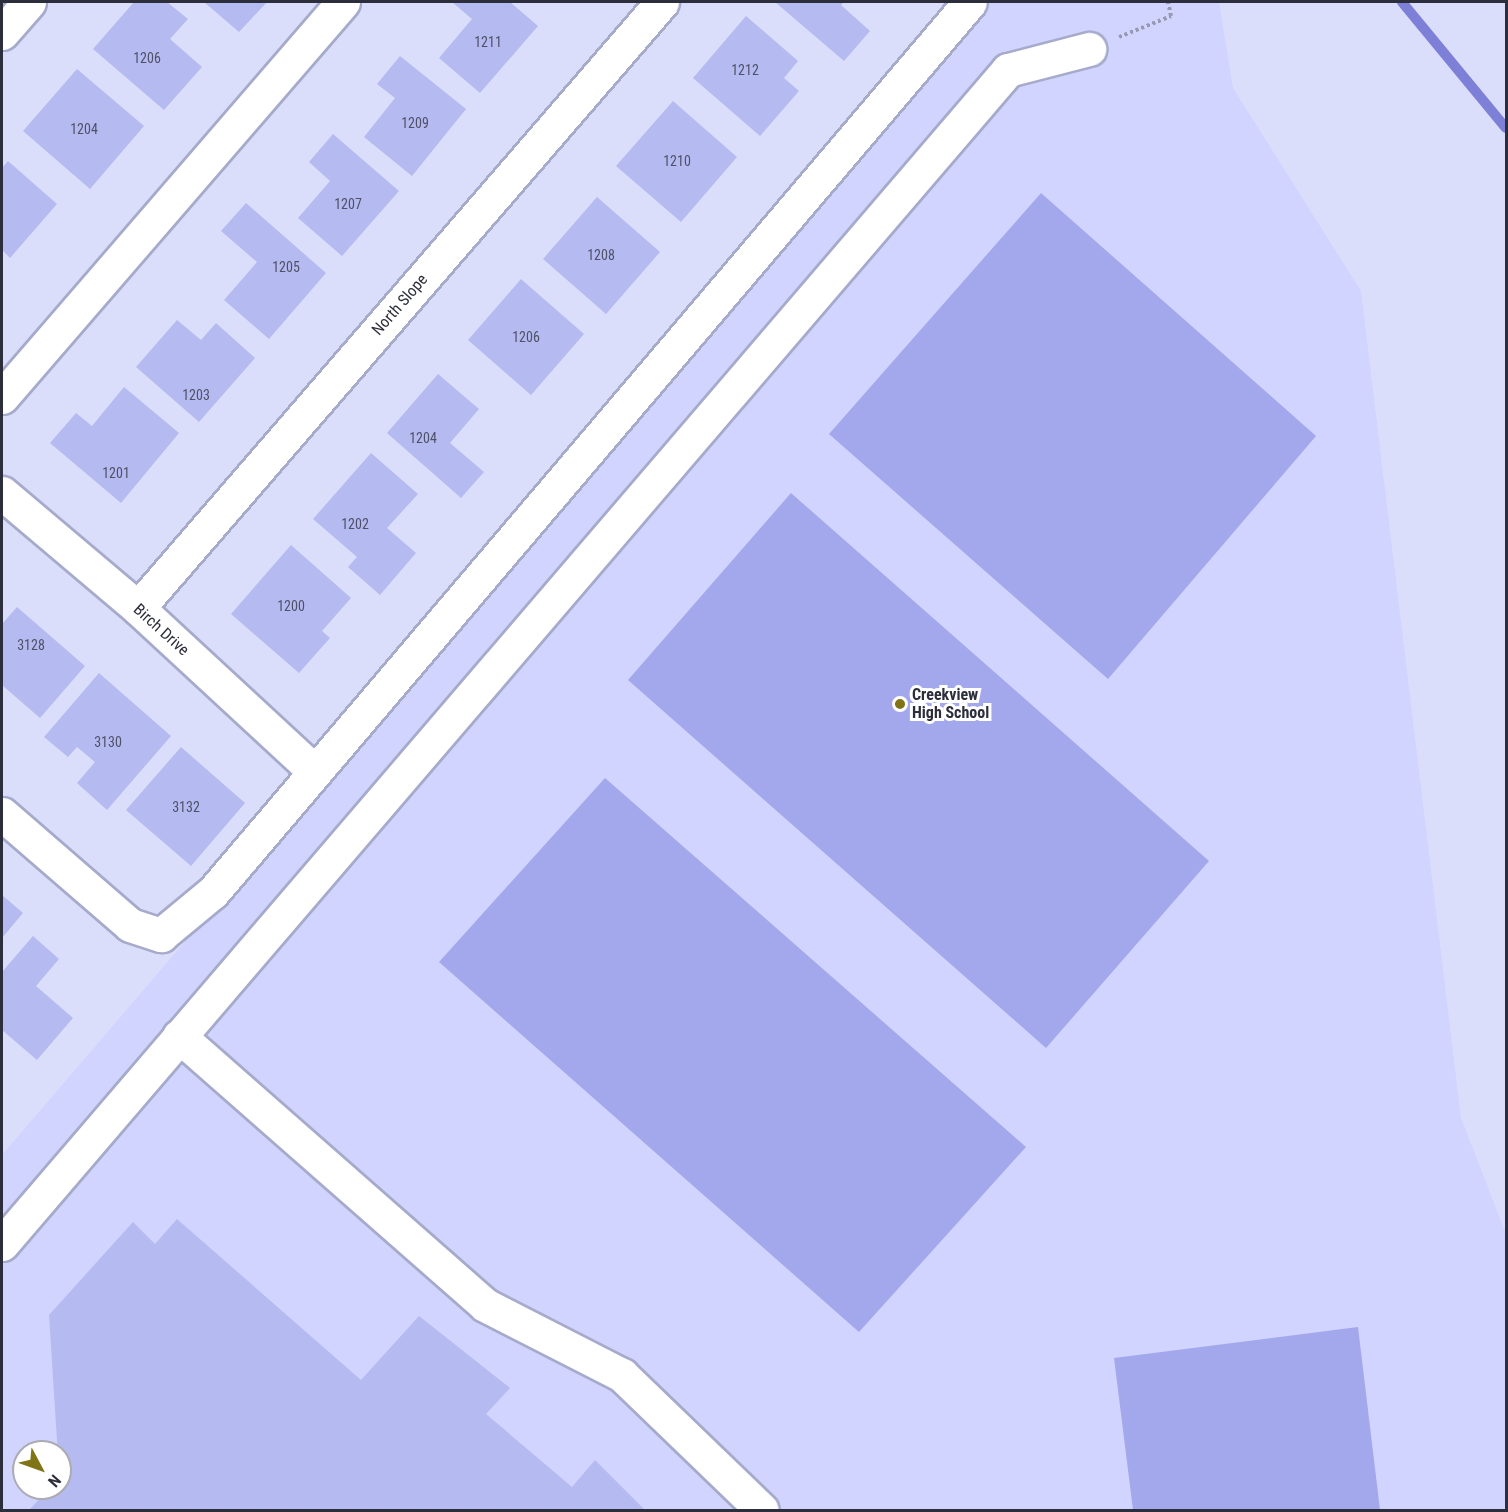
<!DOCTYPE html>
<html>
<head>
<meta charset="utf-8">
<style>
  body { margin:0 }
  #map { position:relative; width:1508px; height:1512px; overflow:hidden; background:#dbdefb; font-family:"Roboto Condensed",sans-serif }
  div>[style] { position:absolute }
  .built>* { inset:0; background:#d0d4fe }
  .green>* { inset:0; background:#a3a7ec }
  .stream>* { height:10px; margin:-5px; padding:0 5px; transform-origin:5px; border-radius:5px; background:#7e80d7 }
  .building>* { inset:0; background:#b5baf0 }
  .path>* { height:4px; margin-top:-2px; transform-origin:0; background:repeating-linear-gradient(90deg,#9799b0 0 3px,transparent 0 6px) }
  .roads { filter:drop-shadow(2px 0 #a6aacb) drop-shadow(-2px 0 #a6aacb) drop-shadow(0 2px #a6aacb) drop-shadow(0 -2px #a6aacb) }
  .minor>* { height:33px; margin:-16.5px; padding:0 16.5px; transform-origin:16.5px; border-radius:16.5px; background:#fff }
  .dots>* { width:16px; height:16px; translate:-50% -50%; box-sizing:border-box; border:3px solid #fff; border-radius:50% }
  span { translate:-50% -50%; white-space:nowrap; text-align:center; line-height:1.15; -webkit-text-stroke:6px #fff; paint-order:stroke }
  .number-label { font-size:14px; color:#4f5168 }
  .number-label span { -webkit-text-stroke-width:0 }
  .street-label { font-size:16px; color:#2d2e3b }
  .poi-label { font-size:16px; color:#2d2e3b; font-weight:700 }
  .left { translate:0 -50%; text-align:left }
  .frame { position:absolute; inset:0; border:3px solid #2d2e3b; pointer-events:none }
  .north { position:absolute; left:12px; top:1440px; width:60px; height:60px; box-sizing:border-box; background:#fff; border:2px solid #ababb1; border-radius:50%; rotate:131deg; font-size:16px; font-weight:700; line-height:24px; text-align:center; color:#2d2e3b }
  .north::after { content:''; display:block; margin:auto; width:21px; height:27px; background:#807416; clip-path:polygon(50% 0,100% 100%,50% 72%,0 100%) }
</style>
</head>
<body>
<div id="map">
  <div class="built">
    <div style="clip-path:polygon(evenodd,991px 2px,1219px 2px,1233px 88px,1361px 291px,1461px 1118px,1506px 1234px,1506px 1510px,2px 1510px,2px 1155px,991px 2px,24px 1452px,60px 1452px,60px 1488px,24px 1488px,24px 1452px)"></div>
  </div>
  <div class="green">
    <div style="clip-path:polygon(1041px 193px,1316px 436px,1108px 679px,829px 434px)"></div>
    <div style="clip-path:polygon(791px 493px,1209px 861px,1046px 1048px,628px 680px)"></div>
    <div style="clip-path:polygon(605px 778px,1026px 1147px,859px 1332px,439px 962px)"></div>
    <div style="clip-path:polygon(1358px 1327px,1380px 1510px,1133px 1510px,1114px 1358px)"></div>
  </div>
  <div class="stream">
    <div style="left:1402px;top:2px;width:163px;rotate:50.5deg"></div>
  </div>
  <div class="building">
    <div style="clip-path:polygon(134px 2px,167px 2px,188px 19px,170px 39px,202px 67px,164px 110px,93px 49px)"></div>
    <div style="clip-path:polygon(204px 2px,267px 2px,239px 32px)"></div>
    <div style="clip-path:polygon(452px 2px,510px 2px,538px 26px,480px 93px,439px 58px,472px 19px)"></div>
    <div style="clip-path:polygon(775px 2px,844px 2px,841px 5px,870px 31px,844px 61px)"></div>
    <div style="clip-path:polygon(746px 16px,798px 61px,784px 78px,799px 91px,760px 136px,693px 78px)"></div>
    <div style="clip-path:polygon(400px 56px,466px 109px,412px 176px,364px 137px,395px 98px,377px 84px)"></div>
    <div style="clip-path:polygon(77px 69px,144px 126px,90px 189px,23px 131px)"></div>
    <div style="clip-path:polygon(673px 101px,737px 157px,681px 222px,616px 166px)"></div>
    <div style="clip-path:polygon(333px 134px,399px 191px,342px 256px,298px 218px,330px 181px,309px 162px)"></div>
    <div style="clip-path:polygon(8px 161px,57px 204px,10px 258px,2px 250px,2px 168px)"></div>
    <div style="clip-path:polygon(597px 197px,660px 252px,606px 314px,543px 259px)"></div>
    <div style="clip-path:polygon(246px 203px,326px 273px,269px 339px,224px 300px,257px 262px,221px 231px)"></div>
    <div style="clip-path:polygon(521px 279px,584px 334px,531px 395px,468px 340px)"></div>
    <div style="clip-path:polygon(177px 320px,201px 340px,216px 323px,255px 358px,199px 422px,136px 367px)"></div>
    <div style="clip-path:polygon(438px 374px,479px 409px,450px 443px,484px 472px,461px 498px,387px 433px)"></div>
    <div style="clip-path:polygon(124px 387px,179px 433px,121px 503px,50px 443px,76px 413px,92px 426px)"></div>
    <div style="clip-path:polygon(371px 453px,418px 494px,387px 528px,416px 553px,380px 595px,348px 567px,357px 557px,313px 519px)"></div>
    <div style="clip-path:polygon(291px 545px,351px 598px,322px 631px,330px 638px,299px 673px,231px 614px)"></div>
    <div style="clip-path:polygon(17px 607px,85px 666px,40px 718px,2px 685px,2px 624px)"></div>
    <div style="clip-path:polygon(99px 673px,171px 736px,107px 810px,77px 783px,95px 762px,77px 747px,68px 757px,44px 737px)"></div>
    <div style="clip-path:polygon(181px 747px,245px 803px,191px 866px,126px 810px)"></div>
    <div style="clip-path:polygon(2px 895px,23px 913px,2px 938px)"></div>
    <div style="clip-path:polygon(33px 936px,59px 959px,36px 986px,73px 1018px,37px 1060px,2px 1030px,2px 972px)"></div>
    <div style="clip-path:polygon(177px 1219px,361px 1380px,419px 1316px,510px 1388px,486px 1414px,572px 1487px,595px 1460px,645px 1510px,29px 1510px,50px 1488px,60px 1488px,49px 1315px,133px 1222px,155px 1244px)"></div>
  </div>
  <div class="path">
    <div style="left:1119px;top:37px;width:56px;rotate:-22deg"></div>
    <div style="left:1171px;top:16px;width:14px;rotate:-102deg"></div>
  </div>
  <div class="roads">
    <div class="minor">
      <div style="left:2px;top:33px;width:41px;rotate:-48.9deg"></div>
      <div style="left:2px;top:397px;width:522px;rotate:-49.2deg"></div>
      <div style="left:2px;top:493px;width:178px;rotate:40.2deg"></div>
      <div style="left:138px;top:608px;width:241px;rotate:42.8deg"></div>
      <div style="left:138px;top:608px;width:801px;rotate:-49.15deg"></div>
      <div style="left:2px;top:814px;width:169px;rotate:40.9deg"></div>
      <div style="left:130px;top:925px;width:33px;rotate:18deg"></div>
      <div style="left:161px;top:935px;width:67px;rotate:-39.6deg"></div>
      <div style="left:213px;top:892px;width:1168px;rotate:-49.62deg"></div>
      <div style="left:179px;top:1036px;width:407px;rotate:41.3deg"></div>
      <div style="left:485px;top:1305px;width:154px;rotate:27.1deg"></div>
      <div style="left:622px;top:1375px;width:194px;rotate:44deg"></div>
      <div style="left:2px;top:1244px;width:1546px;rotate:-49.41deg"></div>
      <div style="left:1008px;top:70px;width:84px;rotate:-14.5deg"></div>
    </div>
  </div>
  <div class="dots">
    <div style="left:900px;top:704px;background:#807416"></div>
  </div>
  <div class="number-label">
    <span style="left:488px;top:42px">1211</span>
    <span style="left:147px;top:58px">1206</span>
    <span style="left:745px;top:70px">1212</span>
    <span style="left:415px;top:123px">1209</span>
    <span style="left:84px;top:129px">1204</span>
    <span style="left:677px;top:161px">1210</span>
    <span style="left:348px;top:204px">1207</span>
    <span style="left:601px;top:255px">1208</span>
    <span style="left:286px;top:267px">1205</span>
    <span style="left:526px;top:337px">1206</span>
    <span style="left:196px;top:395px">1203</span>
    <span style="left:423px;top:438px">1204</span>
    <span style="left:116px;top:473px">1201</span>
    <span style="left:355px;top:524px">1202</span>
    <span style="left:291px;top:606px">1200</span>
    <span style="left:31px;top:645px">3128</span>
    <span style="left:108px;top:742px">3130</span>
    <span style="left:186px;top:807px">3132</span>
  </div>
  <div class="street-label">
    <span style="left:400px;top:305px;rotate:-49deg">North Slope</span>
    <span style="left:161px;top:630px;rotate:42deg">Birch Drive</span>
  </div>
  <div class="poi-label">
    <span class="left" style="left:912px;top:704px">Creekview<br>High School</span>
  </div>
  <div class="frame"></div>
  <div class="north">N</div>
</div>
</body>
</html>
